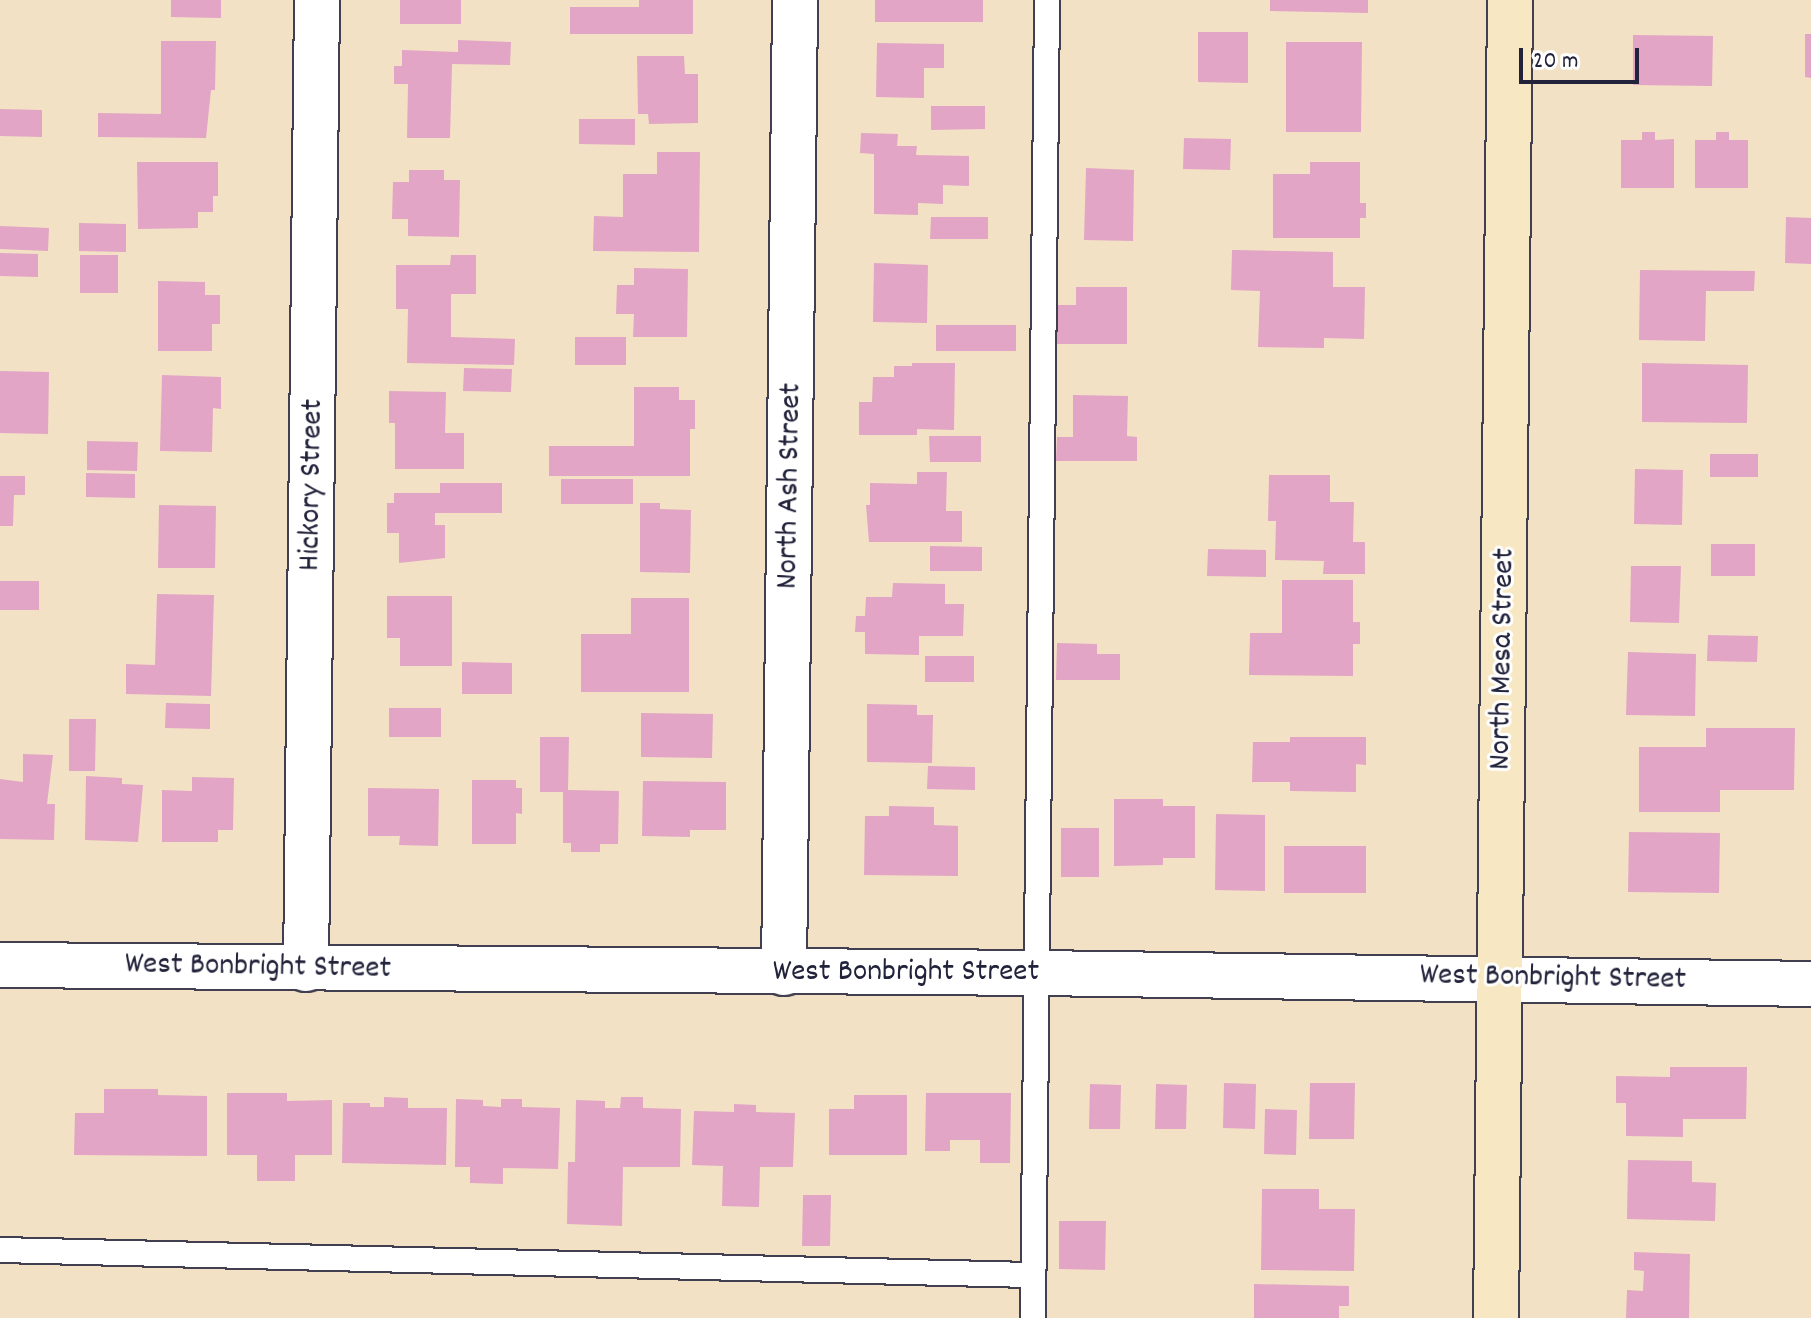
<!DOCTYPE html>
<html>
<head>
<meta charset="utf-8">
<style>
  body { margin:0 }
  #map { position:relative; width:1811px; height:1318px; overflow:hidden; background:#f3e1c5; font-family:Dekko,sans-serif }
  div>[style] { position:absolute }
  .building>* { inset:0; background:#e2a5c5 }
  .roads { filter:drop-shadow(2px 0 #413f50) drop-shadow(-2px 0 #413f50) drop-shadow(0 2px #413f50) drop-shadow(0 -2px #413f50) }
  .lane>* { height:24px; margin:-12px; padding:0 12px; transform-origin:12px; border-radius:12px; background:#fff }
  .street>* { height:44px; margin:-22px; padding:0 22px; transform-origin:22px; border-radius:22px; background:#fff }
  .secondary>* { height:44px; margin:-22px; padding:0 22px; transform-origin:22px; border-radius:22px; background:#f7e8c3 }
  span { translate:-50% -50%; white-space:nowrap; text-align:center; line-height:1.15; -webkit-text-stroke:6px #fff; paint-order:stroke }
  .street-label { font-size:32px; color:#22223b }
  .scale { position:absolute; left:1519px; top:48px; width:120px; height:36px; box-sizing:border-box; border:4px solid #22223b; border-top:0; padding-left:10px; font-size:24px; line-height:28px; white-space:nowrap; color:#22223b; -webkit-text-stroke:6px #fff; paint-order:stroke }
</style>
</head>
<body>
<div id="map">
  <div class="building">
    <div style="clip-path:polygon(171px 0,221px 0,221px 18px,171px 17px)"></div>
    <div style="clip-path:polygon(400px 0,461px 0,461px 24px,400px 24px)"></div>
    <div style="clip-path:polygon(639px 0,693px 0,693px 34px,570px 34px,570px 7px,639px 7px)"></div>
    <div style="clip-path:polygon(875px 0,983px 0,983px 22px,875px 22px)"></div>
    <div style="clip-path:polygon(1270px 0,1368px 0,1368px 13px,1270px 11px)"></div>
    <div style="clip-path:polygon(1198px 32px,1248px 32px,1248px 83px,1198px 82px)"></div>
    <div style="clip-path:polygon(1805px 34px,1811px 34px,1811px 78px,1805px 77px)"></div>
    <div style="clip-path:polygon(1633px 35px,1713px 36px,1712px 86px,1633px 85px)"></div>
    <div style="clip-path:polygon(458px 40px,511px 42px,510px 65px,452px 64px,450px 138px,407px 138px,408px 84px,394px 84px,394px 66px,402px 66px,402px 50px,458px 52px)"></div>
    <div style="clip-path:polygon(161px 41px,216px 41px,215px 90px,211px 90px,206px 138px,98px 137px,98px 113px,161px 114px)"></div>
    <div style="clip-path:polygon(1286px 42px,1362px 42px,1361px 132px,1286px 132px)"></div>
    <div style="clip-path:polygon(877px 43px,944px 44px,944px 68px,924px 68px,924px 98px,876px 97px)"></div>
    <div style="clip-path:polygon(637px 56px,684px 56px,685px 74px,698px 74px,698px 123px,649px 124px,648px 114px,638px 114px)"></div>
    <div style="clip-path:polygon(931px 106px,985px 106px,985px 129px,931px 130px)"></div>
    <div style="clip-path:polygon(0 109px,42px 110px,42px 137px,0 136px)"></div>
    <div style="clip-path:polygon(579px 119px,635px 119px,635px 145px,579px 144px)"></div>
    <div style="clip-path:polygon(1642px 132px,1655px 132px,1655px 140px,1674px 139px,1674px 188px,1621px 188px,1621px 140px,1642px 140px)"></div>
    <div style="clip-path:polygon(1716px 132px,1729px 132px,1729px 140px,1748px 140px,1748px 188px,1695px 188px,1695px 140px,1716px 140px)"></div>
    <div style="clip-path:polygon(861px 133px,898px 134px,897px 146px,917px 146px,916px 155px,969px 156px,969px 186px,943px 185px,943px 204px,918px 203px,918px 215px,874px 214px,874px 154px,860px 153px)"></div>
    <div style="clip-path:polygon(1184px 138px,1231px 139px,1230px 170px,1183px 169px)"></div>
    <div style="clip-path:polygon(657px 152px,700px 152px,699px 252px,593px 251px,594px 216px,623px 217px,623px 174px,657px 174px)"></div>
    <div style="clip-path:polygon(137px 162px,218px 162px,218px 196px,213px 196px,213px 212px,198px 212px,198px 228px,138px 229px)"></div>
    <div style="clip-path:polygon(1310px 162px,1360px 162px,1360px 203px,1366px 203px,1366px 218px,1360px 218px,1360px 238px,1273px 238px,1273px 174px,1310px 174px)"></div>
    <div style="clip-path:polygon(1086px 168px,1134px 170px,1133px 241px,1084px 240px)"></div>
    <div style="clip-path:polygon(409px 170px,444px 170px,444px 180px,460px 180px,459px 237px,408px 236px,408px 219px,392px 219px,393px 182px,409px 182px)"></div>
    <div style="clip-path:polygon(931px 217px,988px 217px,988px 239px,930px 239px)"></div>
    <div style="clip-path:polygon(1786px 217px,1811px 218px,1811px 264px,1785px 263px)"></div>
    <div style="clip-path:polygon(79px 223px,126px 224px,126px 252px,79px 251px)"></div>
    <div style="clip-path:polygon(0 226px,49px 228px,48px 251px,0 249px)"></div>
    <div style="clip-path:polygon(1232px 250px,1333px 252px,1333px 287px,1365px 287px,1364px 339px,1324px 338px,1324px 348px,1258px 347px,1260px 291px,1231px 290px)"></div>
    <div style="clip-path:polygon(0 253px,38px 254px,38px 277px,0 276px)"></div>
    <div style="clip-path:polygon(80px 255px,118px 255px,118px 293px,80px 293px)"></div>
    <div style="clip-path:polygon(451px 255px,476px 255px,476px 294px,451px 294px,451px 337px,515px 339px,514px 365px,407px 363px,408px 309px,396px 309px,396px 265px,450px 265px)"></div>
    <div style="clip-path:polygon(874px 263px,928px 265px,927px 323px,873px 322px)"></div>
    <div style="clip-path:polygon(634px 268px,688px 269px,687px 337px,633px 337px,634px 314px,616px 314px,617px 285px,634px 285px)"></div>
    <div style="clip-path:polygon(1640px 270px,1755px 271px,1754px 291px,1706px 291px,1705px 341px,1639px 340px)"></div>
    <div style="clip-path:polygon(158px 281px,205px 282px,205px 295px,220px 295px,220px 324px,212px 324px,212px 351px,158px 351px)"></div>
    <div style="clip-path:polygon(1076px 287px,1127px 287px,1127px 344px,1056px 344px,1056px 305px,1076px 305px)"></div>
    <div style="clip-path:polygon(936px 325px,1016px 325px,1016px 351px,936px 351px)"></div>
    <div style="clip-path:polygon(575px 337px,626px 337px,626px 365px,575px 365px)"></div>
    <div style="clip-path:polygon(912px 363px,955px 363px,954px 430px,917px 429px,917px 435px,859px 435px,859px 402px,872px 402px,873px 377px,894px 377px,894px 366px,912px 366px)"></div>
    <div style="clip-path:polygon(1642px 363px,1748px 365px,1747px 423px,1642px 422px)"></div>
    <div style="clip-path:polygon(464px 368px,512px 369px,511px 392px,463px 391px)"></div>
    <div style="clip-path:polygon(0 371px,49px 372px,48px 434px,0 433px)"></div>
    <div style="clip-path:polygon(162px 375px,221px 377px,221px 409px,213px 408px,212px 452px,160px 451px)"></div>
    <div style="clip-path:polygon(634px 387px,679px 387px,679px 400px,695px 400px,695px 429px,690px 429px,690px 476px,549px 476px,549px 446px,634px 446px)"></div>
    <div style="clip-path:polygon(389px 391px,446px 392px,445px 433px,464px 433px,464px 469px,395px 469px,395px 423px,389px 423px)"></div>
    <div style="clip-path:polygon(1073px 395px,1128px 396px,1127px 436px,1137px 437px,1137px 461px,1056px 461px,1057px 437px,1073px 437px)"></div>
    <div style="clip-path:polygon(929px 436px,981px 436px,981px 462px,930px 462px)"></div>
    <div style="clip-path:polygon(87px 441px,138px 442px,137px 471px,87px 470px)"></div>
    <div style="clip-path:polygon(1710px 454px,1758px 454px,1758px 477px,1710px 477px)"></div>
    <div style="clip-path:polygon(1635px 469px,1683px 470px,1682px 525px,1634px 524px)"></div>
    <div style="clip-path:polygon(917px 472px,947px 472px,946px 511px,962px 511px,962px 542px,869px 542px,866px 505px,870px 505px,870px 483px,917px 484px)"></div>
    <div style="clip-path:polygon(86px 473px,135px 474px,135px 498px,86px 497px)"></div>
    <div style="clip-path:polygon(1269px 475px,1330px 475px,1330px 502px,1354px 502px,1353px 542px,1365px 542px,1365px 574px,1323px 574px,1324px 561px,1275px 560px,1276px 521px,1268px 521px)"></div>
    <div style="clip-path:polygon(0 476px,25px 476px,25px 495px,14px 495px,13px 526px,0 526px)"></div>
    <div style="clip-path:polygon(561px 479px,633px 479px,633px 504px,561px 504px)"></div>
    <div style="clip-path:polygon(440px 483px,502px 483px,502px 513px,435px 513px,435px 525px,445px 525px,445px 558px,399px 563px,399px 533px,387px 533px,387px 503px,394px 503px,394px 493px,440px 493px)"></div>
    <div style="clip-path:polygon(640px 503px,660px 503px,660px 509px,691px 510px,690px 573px,640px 572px)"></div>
    <div style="clip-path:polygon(159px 505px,216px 506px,215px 568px,158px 568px)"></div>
    <div style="clip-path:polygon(1711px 544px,1755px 544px,1755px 576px,1711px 576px)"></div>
    <div style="clip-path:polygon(930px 546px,982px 547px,982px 571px,930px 571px)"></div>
    <div style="clip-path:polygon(1208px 549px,1266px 550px,1266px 577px,1207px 576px)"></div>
    <div style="clip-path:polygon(1631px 566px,1681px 566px,1679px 623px,1630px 622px)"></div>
    <div style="clip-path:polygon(1282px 580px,1353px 580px,1353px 622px,1360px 622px,1360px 644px,1353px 644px,1353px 676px,1249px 675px,1250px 633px,1282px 633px)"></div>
    <div style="clip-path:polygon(0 581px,39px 581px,39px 610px,0 610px)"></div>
    <div style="clip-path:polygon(893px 583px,945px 584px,945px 604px,964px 604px,963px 636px,919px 636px,919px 655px,865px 654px,865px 632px,855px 632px,856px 616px,865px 616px,866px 597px,892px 597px)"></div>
    <div style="clip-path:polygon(157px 594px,214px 595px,211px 696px,126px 694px,126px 664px,155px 665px)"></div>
    <div style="clip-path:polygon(387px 596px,452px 596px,452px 666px,400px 666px,400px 638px,387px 638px)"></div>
    <div style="clip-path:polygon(631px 598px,689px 598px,689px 692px,581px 692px,581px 634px,631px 634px)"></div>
    <div style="clip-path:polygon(1708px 635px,1758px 636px,1757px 662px,1707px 661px)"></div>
    <div style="clip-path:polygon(1057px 643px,1097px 644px,1097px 654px,1120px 654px,1120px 680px,1056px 680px)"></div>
    <div style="clip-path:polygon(1628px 652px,1696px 654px,1695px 716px,1626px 715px)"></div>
    <div style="clip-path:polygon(925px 656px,974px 656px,974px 682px,925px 682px)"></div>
    <div style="clip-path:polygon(462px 662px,512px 663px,512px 694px,462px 694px)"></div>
    <div style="clip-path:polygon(166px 703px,210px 704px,210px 729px,165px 728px)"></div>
    <div style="clip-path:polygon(867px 704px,917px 705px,917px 715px,933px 715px,932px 763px,867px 762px)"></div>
    <div style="clip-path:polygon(389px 708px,441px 708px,441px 737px,389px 737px)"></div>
    <div style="clip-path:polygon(641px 713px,713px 714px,712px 758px,641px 757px)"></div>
    <div style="clip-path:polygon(69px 719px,96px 719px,95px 771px,69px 771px)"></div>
    <div style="clip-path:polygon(1706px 728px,1795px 728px,1794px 790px,1720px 790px,1720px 812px,1639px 812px,1639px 747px,1706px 747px)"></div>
    <div style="clip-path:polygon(540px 737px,569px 737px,568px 790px,619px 791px,618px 844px,600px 844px,600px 852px,571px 852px,571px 843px,563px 843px,563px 792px,540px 792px)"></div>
    <div style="clip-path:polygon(1290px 737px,1366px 737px,1366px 765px,1356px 764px,1356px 792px,1290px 791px,1290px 782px,1252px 782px,1253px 742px,1290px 742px)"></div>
    <div style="clip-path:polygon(23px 754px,53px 755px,47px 804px,55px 804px,54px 840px,0 839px,0 779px,23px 782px)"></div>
    <div style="clip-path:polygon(928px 766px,975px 767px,975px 790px,927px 789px)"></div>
    <div style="clip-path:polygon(86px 776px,122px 778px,122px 784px,143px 785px,138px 842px,85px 840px)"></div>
    <div style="clip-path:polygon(192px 777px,234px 778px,233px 830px,218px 830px,218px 842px,162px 842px,162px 790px,192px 791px)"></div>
    <div style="clip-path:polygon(472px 780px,516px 780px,516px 788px,522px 788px,522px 814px,516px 813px,516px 844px,472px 844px)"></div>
    <div style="clip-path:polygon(643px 781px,726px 782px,726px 830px,690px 830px,690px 837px,642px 836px)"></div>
    <div style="clip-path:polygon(368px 788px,439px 789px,438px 846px,399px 845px,400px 836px,368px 836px)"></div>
    <div style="clip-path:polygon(1114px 799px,1163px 799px,1163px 806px,1195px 806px,1195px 858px,1163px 858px,1163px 865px,1114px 866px)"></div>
    <div style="clip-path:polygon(889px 806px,934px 807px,934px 825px,958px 826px,958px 876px,864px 875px,865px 816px,889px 816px)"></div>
    <div style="clip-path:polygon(1216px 814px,1265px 815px,1265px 891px,1215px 890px)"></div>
    <div style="clip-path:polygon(1061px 828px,1099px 828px,1099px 877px,1061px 877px)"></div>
    <div style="clip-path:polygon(1629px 832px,1720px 833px,1719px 893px,1628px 892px)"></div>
    <div style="clip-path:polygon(1284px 846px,1366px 846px,1366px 893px,1284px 893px)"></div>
    <div style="clip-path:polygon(1670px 1067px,1747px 1067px,1746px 1119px,1683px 1119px,1683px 1137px,1626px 1136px,1626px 1103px,1616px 1103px,1616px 1076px,1670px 1077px)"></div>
    <div style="clip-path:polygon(1224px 1083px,1256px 1084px,1255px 1129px,1223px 1128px)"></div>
    <div style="clip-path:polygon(1310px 1083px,1355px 1083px,1354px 1139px,1309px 1139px)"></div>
    <div style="clip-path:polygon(1090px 1084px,1121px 1085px,1120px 1129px,1089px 1129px)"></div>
    <div style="clip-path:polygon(1156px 1084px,1187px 1085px,1186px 1129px,1155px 1129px)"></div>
    <div style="clip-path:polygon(104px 1089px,158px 1089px,158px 1095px,207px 1096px,207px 1156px,74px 1155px,75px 1113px,104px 1113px)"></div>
    <div style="clip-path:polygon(227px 1093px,287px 1093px,287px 1101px,332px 1100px,332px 1155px,295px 1155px,295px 1181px,257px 1181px,257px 1155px,227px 1155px)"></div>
    <div style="clip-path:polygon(926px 1093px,1011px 1093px,1010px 1163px,980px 1163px,980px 1140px,950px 1140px,950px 1151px,925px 1151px)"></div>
    <div style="clip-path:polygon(854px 1095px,907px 1095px,907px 1155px,829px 1155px,829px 1109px,854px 1109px)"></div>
    <div style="clip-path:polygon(384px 1097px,408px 1098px,408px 1108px,447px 1108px,446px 1165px,342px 1163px,343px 1103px,370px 1103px,370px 1107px,384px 1107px)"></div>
    <div style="clip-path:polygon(621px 1097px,643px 1097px,643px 1108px,681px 1109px,680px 1167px,623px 1167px,622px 1226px,567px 1224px,568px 1162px,575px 1162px,576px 1100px,605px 1101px,605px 1108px,620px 1108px)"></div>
    <div style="clip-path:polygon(456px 1099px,483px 1100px,483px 1106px,501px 1107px,501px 1099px,522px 1099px,522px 1107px,560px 1108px,558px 1169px,503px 1168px,503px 1184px,470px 1183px,470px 1167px,455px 1167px)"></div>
    <div style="clip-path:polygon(734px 1104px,756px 1105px,756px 1112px,795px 1113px,793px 1167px,760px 1167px,759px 1207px,722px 1206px,723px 1166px,692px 1165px,694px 1111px,734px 1112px)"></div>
    <div style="clip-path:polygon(1265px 1109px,1297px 1110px,1296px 1155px,1264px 1154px)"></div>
    <div style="clip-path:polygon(1628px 1160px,1692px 1161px,1692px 1182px,1716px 1183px,1715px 1221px,1627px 1219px)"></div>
    <div style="clip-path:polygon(1262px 1189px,1319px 1189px,1319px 1209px,1355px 1209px,1354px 1271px,1261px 1270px)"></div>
    <div style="clip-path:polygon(803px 1195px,831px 1195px,830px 1246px,802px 1246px)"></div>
    <div style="clip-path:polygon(1059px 1221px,1106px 1221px,1105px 1270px,1059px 1269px)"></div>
    <div style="clip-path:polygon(1634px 1252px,1690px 1254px,1689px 1318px,1626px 1318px,1627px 1290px,1643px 1291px,1644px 1271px,1634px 1270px)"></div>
    <div style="clip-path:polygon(1254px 1284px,1349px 1286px,1349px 1306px,1339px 1306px,1339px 1318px,1254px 1318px)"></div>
  </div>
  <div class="roads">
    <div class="lane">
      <div style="left:0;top:1250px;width:1032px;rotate:1.39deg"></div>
      <div style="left:1033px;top:1318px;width:1318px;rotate:-89.39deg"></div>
    </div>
    <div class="street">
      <div style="left:0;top:965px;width:1036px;rotate:0.44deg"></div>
      <div style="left:1036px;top:973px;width:775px;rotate:0.81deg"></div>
      <div style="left:306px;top:969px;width:969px;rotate:-89.35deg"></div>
      <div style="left:784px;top:973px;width:973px;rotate:-89.35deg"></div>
    </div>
    <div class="secondary">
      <div style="left:1496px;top:1318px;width:1318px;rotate:-89.39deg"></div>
    </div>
  </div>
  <div class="street-label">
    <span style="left:313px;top:485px;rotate:-89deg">Hickory Street</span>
    <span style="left:791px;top:486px;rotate:-89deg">North Ash Street</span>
    <span style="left:1504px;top:659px;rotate:-89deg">North Mesa Street</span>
    <span style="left:258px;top:968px;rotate:1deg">West Bonbright Street</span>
    <span style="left:906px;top:973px">West Bonbright Street</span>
    <span style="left:1553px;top:979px;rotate:1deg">West Bonbright Street</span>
  </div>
  <div class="scale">20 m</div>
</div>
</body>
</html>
